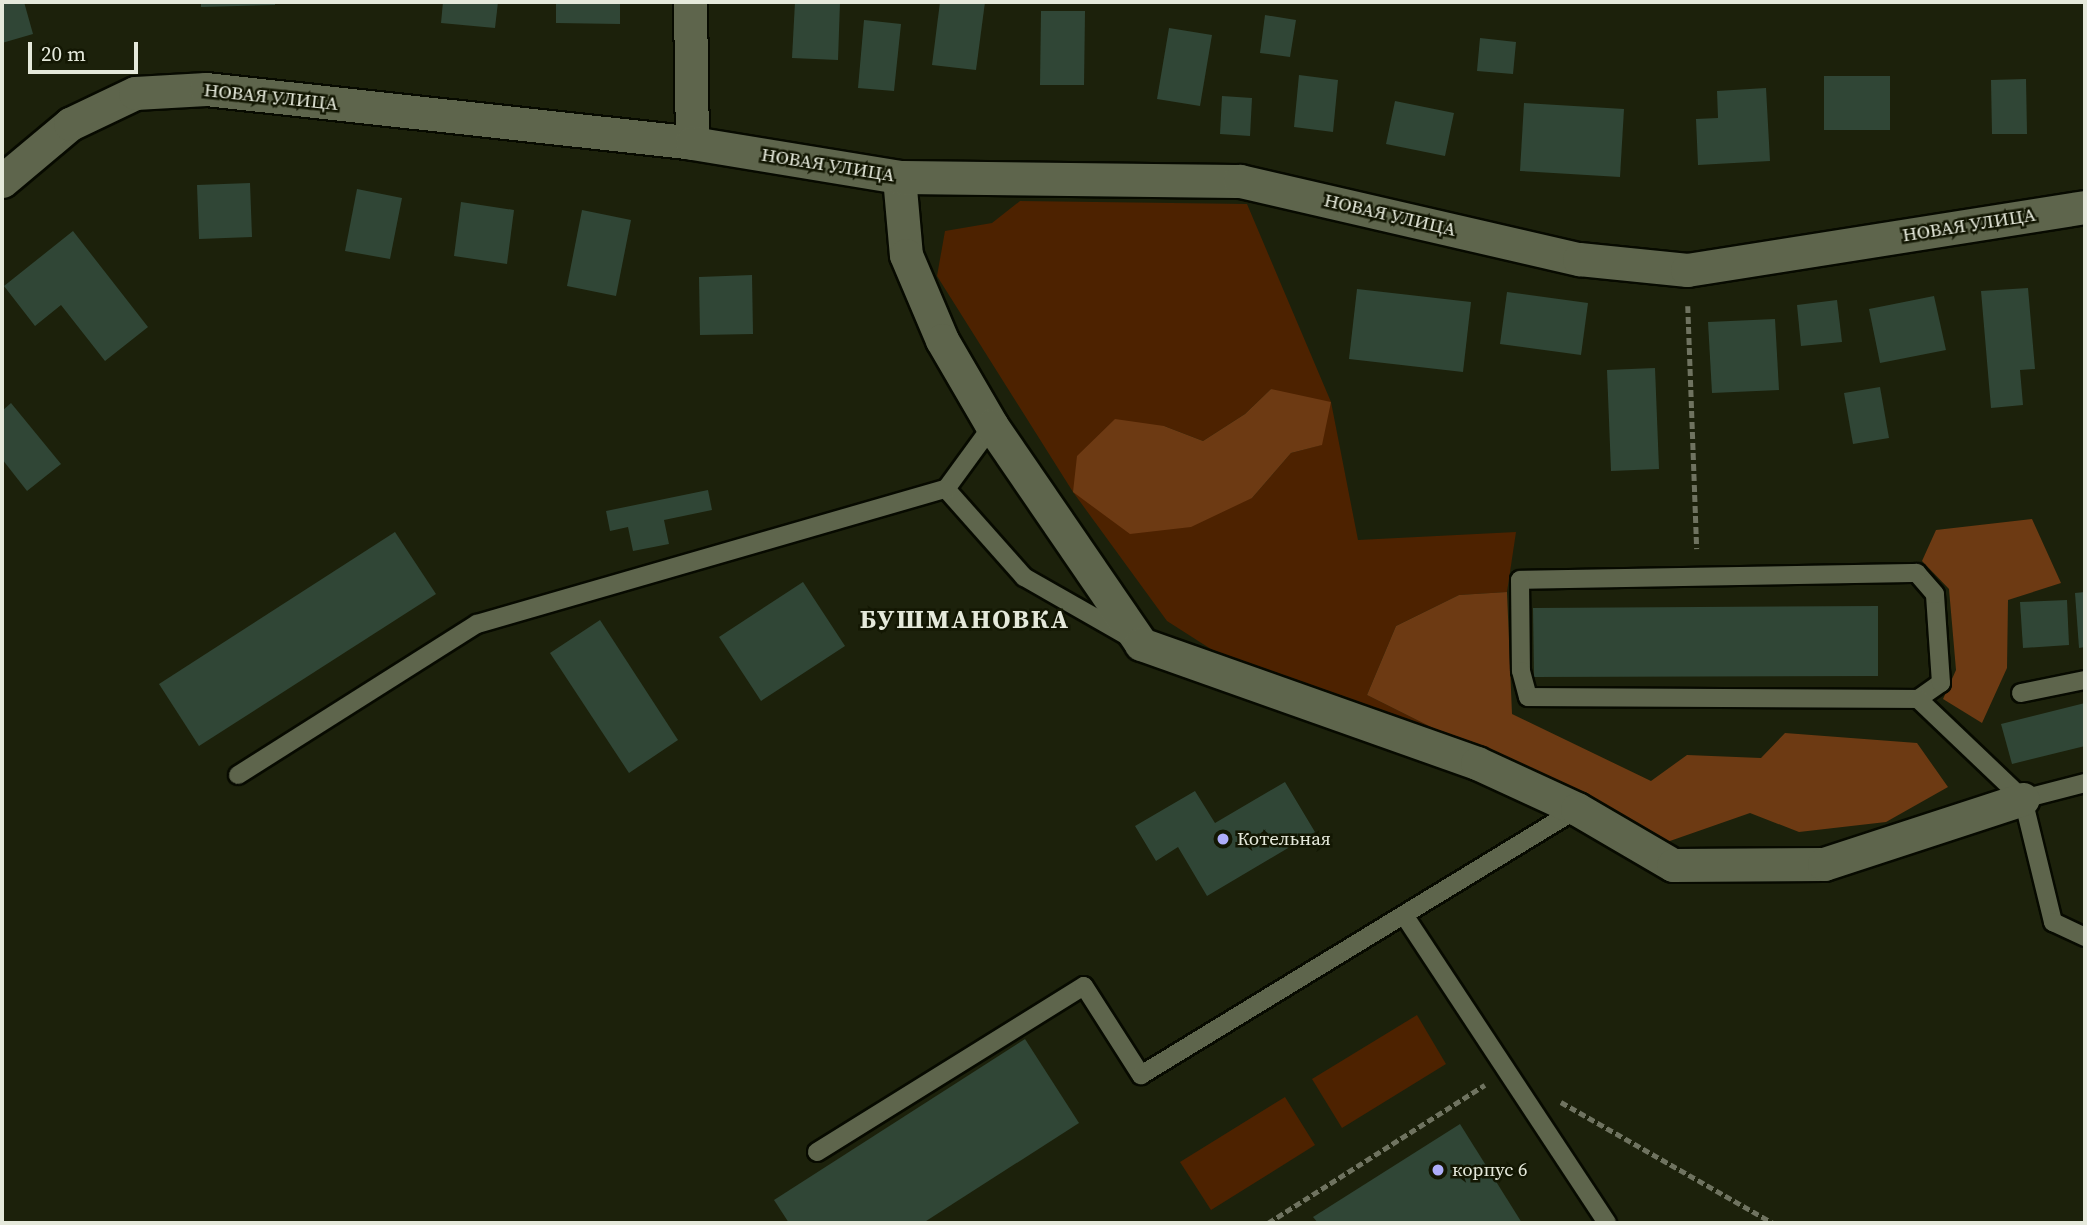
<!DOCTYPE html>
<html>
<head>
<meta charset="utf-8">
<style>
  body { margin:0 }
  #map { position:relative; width:2087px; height:1225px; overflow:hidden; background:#1c210b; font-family:"Source Serif 4",serif }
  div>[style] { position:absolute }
  .green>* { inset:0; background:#4d2200 }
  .forest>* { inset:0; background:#6d3a13 }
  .building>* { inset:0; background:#304636 }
  .path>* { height:4.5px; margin-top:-2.25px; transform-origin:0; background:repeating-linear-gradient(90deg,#6f7360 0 7px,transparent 0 10.5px) }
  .roads { filter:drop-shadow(2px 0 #070a00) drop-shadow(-2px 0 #070a00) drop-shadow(0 2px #070a00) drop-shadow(0 -2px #070a00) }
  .lane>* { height:18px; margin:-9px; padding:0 9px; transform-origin:9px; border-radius:9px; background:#5e654c }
  .street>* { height:33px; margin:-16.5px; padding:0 16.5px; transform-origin:16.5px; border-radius:16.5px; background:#5e654c }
  .dots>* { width:19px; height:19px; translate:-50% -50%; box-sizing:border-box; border:4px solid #131703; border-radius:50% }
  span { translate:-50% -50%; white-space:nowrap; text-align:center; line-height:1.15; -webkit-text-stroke:5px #131703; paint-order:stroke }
  .street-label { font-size:19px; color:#e5e9db }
  .poi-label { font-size:19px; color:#e5e9db }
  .left { translate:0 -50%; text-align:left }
  .district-label { font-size:26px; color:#e5e9db; font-weight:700; letter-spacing:2px }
  .frame { position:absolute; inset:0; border:4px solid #e5e9db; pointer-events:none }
  .scale { position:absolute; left:28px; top:42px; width:110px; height:32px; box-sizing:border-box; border:4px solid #e5e9db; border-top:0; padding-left:9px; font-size:21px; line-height:24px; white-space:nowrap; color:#e5e9db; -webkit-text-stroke:5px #131703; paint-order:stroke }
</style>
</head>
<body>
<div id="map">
  <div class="green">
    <div style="clip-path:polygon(evenodd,1020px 201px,1247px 204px,1331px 402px,1358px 540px,1516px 532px,1507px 592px,1459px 595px,1396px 626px,1367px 695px,1439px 731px,1228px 660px,1167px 621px,1073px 492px,937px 276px,945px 231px,992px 223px,1020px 201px,1271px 389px,1321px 445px,1291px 453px,1252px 498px,1164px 426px,1203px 441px,1245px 414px,1271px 389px)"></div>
    <div style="clip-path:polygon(1417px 1015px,1446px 1064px,1342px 1128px,1312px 1079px)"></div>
    <div style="clip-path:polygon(1285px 1097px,1315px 1145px,1211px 1210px,1180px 1162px)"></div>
  </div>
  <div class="forest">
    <div style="clip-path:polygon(1271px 389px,1331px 402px,1322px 445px,1291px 453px,1252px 498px,1191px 527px,1130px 534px,1073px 492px,1077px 456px,1115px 419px,1164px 426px,1203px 441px,1245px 414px)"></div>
    <div style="clip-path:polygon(2032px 519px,2061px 583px,2008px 600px,2007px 668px,1982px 723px,1943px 699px,1956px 670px,1949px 589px,1922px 561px,1936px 530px)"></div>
    <div style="clip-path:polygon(1507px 592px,1512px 714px,1651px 781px,1687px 755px,1761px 758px,1785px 733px,1917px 743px,1948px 787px,1886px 822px,1799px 832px,1750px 813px,1667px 842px,1490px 750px,1439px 731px,1367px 695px,1396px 626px,1459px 595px)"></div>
  </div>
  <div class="building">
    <div style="clip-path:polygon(2px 2px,24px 2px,33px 34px,2px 43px)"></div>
    <div style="clip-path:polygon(201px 2px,275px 2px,275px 5px,201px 7px)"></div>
    <div style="clip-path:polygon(443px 2px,498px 2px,495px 28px,441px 23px)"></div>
    <div style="clip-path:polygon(556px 2px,620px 2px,620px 24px,556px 23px)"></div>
    <div style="clip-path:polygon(795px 2px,840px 2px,838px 60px,792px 58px)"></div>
    <div style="clip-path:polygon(940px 2px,985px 2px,976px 70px,932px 65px)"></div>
    <div style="clip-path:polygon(1041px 11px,1085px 11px,1084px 85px,1040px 85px)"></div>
    <div style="clip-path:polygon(1265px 15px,1296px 20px,1290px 57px,1260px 53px)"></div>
    <div style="clip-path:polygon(864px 20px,901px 24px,894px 91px,858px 88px)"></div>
    <div style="clip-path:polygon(1169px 28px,1212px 35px,1200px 106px,1157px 99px)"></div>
    <div style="clip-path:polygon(1480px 38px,1516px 42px,1513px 74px,1477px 71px)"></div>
    <div style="clip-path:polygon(1299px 75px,1338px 80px,1333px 132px,1294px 127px)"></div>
    <div style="clip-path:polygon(1824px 76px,1890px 76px,1890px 130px,1824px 130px)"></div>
    <div style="clip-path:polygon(2026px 79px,2027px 134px,1992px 134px,1991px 80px)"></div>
    <div style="clip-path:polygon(1766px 88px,1770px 161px,1698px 165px,1696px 119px,1718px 118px,1717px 91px)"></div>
    <div style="clip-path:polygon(1222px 96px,1252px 98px,1250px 136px,1220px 134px)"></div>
    <div style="clip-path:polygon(1395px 101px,1454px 113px,1445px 156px,1386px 144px)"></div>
    <div style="clip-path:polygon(1524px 103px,1624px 109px,1620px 177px,1520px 171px)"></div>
    <div style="clip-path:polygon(250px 183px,252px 237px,199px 239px,197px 185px)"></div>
    <div style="clip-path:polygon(357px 189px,402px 198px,390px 259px,345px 251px)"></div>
    <div style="clip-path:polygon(461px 202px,514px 210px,507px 264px,454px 256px)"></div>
    <div style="clip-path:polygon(582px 210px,631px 220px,616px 296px,567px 286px)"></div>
    <div style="clip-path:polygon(73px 231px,148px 327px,105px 361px,61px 305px,35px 326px,4px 286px)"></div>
    <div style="clip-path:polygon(752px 275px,753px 334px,700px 335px,699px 277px)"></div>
    <div style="clip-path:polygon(2028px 288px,2035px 369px,2020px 370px,2023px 405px,1991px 408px,1981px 291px)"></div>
    <div style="clip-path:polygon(1357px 289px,1471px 302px,1463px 372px,1349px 359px)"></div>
    <div style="clip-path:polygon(1507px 292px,1588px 303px,1581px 355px,1500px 344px)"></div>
    <div style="clip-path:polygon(1934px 296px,1946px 350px,1880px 363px,1869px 309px)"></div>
    <div style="clip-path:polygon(1837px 300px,1842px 342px,1801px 346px,1797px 305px)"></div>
    <div style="clip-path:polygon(1775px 319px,1779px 390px,1712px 393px,1708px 322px)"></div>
    <div style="clip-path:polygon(1655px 368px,1659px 469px,1611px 471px,1607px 370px)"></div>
    <div style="clip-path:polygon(1880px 387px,1889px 438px,1853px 444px,1844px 393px)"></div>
    <div style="clip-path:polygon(11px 403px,61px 464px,27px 491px,2px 459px,2px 411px)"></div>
    <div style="clip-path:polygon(708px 490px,712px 510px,664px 520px,669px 544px,633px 551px,628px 527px,610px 531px,606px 511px)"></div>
    <div style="clip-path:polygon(395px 532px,436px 594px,199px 746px,159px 684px)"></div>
    <div style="clip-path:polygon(803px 582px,845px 646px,761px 701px,719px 637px)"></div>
    <div style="clip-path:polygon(2085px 592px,2085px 647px,2079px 648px,2075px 593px)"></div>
    <div style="clip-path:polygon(2067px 600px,2069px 645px,2023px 648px,2020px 602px)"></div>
    <div style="clip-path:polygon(1878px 606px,1878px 676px,1534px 677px,1533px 608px)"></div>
    <div style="clip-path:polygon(600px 620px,678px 740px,629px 773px,550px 653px)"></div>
    <div style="clip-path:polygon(2085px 703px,2085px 746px,2012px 764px,2001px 724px)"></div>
    <div style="clip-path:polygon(1285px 782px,1315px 832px,1207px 896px,1178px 847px,1156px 861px,1135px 826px,1195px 791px,1215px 823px)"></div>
    <div style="clip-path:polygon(1025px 1039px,1079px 1123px,923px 1223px,789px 1223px,774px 1200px)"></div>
    <div style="clip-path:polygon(1460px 1124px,1522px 1223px,1318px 1223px,1313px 1217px)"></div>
  </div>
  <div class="path">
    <div style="left:1688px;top:306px;width:243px;rotate:87.9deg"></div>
    <div style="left:1561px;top:1102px;width:244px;rotate:29.7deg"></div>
    <div style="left:1268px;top:1223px;width:257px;rotate:-32.5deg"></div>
  </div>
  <div class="roads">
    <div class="lane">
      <div style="left:946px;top:489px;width:118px;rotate:48.4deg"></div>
      <div style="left:1024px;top:577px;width:121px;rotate:29.7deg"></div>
      <div style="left:2021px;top:693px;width:65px;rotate:-11.5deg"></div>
      <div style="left:1918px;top:699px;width:28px;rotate:-35deg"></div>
      <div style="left:1941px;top:683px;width:89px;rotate:-93.9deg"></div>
      <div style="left:1935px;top:594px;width:28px;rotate:-131deg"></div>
      <div style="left:1917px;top:573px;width:397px;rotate:179deg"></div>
      <div style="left:1520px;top:580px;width:91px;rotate:89.4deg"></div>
      <div style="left:1521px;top:671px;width:27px;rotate:75deg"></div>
      <div style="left:1528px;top:697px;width:390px;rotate:0.3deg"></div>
      <div style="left:1918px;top:699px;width:145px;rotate:43.6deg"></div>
      <div style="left:2023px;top:799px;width:127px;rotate:76.3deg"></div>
      <div style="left:2053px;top:922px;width:35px;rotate:25deg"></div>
      <div style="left:238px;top:775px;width:283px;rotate:-32.3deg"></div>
      <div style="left:477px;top:624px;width:488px;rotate:-16.1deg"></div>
      <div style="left:946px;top:489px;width:78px;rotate:-53.9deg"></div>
      <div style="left:2023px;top:799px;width:64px;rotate:-14.5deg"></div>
      <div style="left:1404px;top:915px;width:369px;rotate:56.6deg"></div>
      <div style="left:817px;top:1152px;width:314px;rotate:-31.9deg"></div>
      <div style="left:1084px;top:986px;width:106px;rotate:57.4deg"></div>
      <div style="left:1141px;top:1075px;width:511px;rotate:-31.39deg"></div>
    </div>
    <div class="street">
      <div style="left:690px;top:2px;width:141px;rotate:89.2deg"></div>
      <div style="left:899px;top:177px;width:78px;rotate:84.9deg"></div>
      <div style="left:906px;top:255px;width:92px;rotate:67deg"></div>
      <div style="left:942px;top:340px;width:99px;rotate:59.8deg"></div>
      <div style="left:992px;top:426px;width:264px;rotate:55.6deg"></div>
      <div style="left:1141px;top:644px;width:356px;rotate:19.5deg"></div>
      <div style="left:1477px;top:763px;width:110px;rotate:24.7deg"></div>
      <div style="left:1577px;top:809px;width:111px;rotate:30.3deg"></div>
      <div style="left:1673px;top:865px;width:151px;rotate:-0.4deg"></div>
      <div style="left:1824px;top:864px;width:209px;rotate:-18.1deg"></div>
      <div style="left:2px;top:181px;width:89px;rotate:-40deg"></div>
      <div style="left:70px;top:124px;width:72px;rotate:-25.5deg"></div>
      <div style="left:135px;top:93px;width:71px;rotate:-3.2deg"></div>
      <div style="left:206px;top:89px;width:489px;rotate:6.3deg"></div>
      <div style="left:692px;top:143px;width:210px;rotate:9.3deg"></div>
      <div style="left:899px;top:177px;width:341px;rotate:0.7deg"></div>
      <div style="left:1240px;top:181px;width:348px;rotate:13deg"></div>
      <div style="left:1579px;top:259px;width:109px;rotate:5.8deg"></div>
      <div style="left:1687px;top:270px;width:403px;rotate:-9deg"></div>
    </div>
  </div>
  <div class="dots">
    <div style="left:1223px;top:839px;background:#aeaefa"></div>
    <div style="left:1438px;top:1170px;background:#aeaefa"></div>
  </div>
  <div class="street-label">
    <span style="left:271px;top:97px;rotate:6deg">НОВАЯ УЛИЦА</span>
    <span style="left:828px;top:165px;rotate:9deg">НОВАЯ УЛИЦА</span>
    <span style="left:1390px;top:215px;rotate:13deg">НОВАЯ УЛИЦА</span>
    <span style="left:1969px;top:225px;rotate:-9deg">НОВАЯ УЛИЦА</span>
  </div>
  <div class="poi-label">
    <span class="left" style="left:1237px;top:839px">Котельная</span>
    <span class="left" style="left:1452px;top:1170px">корпус 6</span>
  </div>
  <div class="district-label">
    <span style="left:965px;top:620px">БУШМАНОВКА</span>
  </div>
  <div class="frame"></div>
  <div class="scale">20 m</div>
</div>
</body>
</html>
